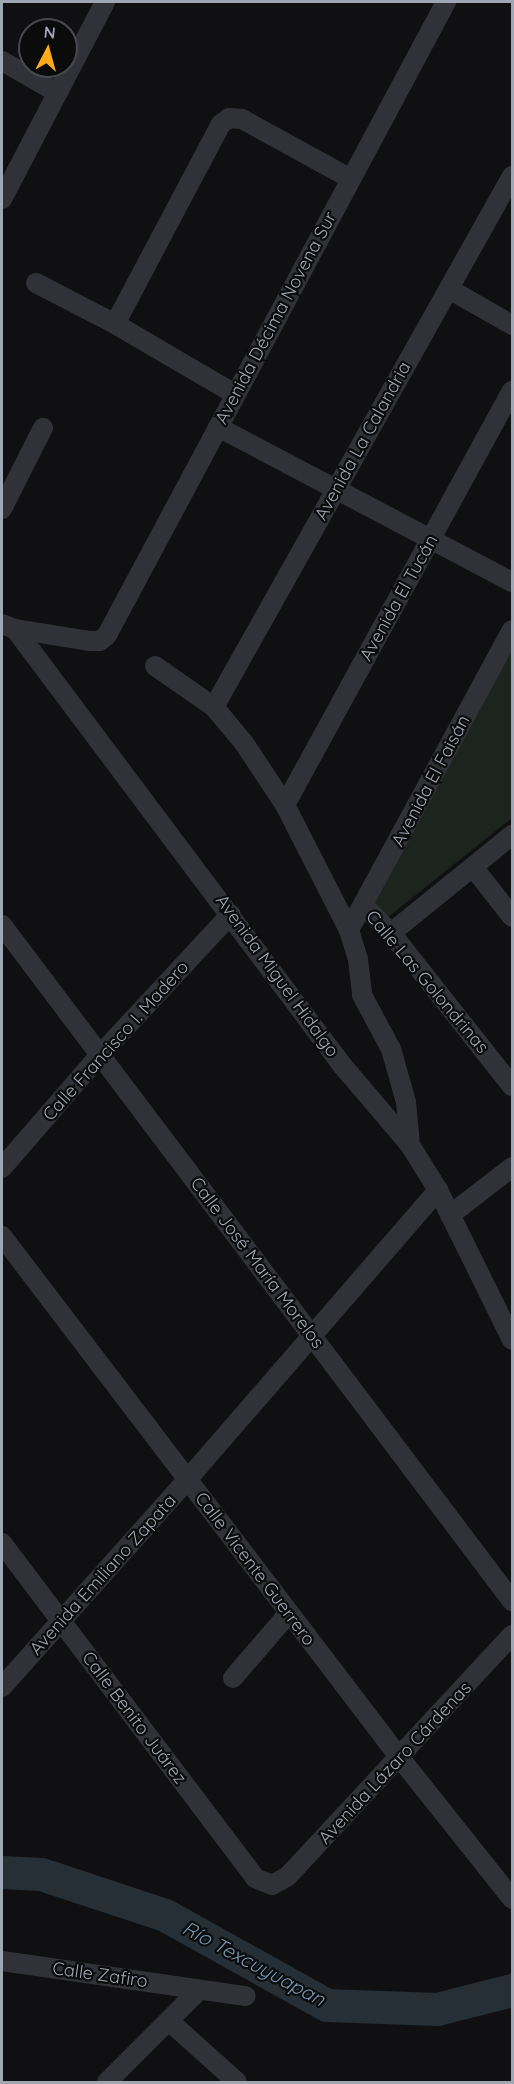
<!DOCTYPE html>
<html>
<head>
<meta charset="utf-8">
<style>
  body { margin:0 }
  #map { position:relative; width:514px; height:2084px; overflow:hidden; background:#101012; font-family:Quicksand,sans-serif }
  div>[style] { position:absolute }
  .green>* { inset:0; background:#1c241d }
  .river>* { height:33px; margin:-16.5px; padding:0 16.5px; transform-origin:16.5px; border-radius:16.5px; background:#262f36 }
  .minor>* { height:20px; margin:-10px; padding:0 10px; transform-origin:10px; border-radius:10px; background:#313237 }
  span { translate:-50% -50%; white-space:nowrap; text-align:center; line-height:1.15; -webkit-text-stroke:4.5px #0b0b0c; paint-order:stroke }
  .street-label { font-size:18px; color:#a0a7b4 }
  .water-label { font-size:20px; color:#7397b2; font-style:italic }
  .frame { position:absolute; inset:0; border:3px solid #a0a7b4; pointer-events:none }
  .north { position:absolute; left:18px; top:18px; width:60px; height:60px; box-sizing:border-box; background:#0b0b0c; border:2px solid #47494f; border-radius:50%; rotate:6deg; font-size:16px; font-weight:700; line-height:24px; text-align:center; color:#a0a7b4 }
  .north::after { content:''; display:block; margin:auto; width:21px; height:27px; background:#ffaa1a; clip-path:polygon(50% 0,100% 100%,50% 72%,0 100%) }
</style>
</head>
<body>
<div id="map">
  <div class="green">
    <div style="clip-path:polygon(512px 648px,512px 818px,387px 918px,373px 906px)"></div>
  </div>
  <div class="river">
    <div style="left:2px;top:1872px;width:39px;rotate:3deg"></div>
    <div style="left:41px;top:1874px;width:131px;rotate:18.3deg"></div>
    <div style="left:165px;top:1915px;width:185px;rotate:29.1deg"></div>
    <div style="left:327px;top:2005px;width:110px;rotate:2.1deg"></div>
    <div style="left:437px;top:2009px;width:77px;rotate:-14.2deg"></div>
  </div>
  <div class="minor">
    <div style="left:2px;top:61px;width:64px;rotate:29.7deg"></div>
    <div style="left:2px;top:199px;width:222px;rotate:-62.4deg"></div>
    <div style="left:36px;top:283px;width:89px;rotate:27.4deg"></div>
    <div style="left:115px;top:324px;width:139px;rotate:30.3deg"></div>
    <div style="left:449px;top:289px;width:73px;rotate:29.7deg"></div>
    <div style="left:115px;top:324px;width:226px;rotate:-62.1deg"></div>
    <div style="left:221px;top:124px;width:10px;rotate:-37deg"></div>
    <div style="left:229px;top:118px;width:13px;rotate:4deg"></div>
    <div style="left:242px;top:119px;width:124px;rotate:28.8deg"></div>
    <div style="left:218px;top:427px;width:332px;rotate:27.8deg"></div>
    <div style="left:2px;top:509px;width:91px;rotate:-63.2deg"></div>
    <div style="left:2px;top:624px;width:14px;rotate:21deg"></div>
    <div style="left:15px;top:629px;width:75px;rotate:9.2deg"></div>
    <div style="left:89px;top:641px;width:11px"></div>
    <div style="left:100px;top:641px;width:9px;rotate:-41deg"></div>
    <div style="left:107px;top:635px;width:718px;rotate:-61.83deg"></div>
    <div style="left:15px;top:629px;width:545px;rotate:53.13deg"></div>
    <div style="left:342px;top:1065px;width:105px;rotate:49.6deg"></div>
    <div style="left:410px;top:1145px;width:53px;rotate:58.1deg"></div>
    <div style="left:438px;top:1190px;width:167px;rotate:63.7deg"></div>
    <div style="left:155px;top:666px;width:72px;rotate:34.8deg"></div>
    <div style="left:214px;top:707px;width:47px;rotate:50.2deg"></div>
    <div style="left:244px;top:743px;width:74px;rotate:56.5deg"></div>
    <div style="left:285px;top:805px;width:140px;rotate:62.9deg"></div>
    <div style="left:349px;top:930px;width:31px;rotate:73deg"></div>
    <div style="left:358px;top:960px;width:35px;rotate:83deg"></div>
    <div style="left:362px;top:995px;width:61px;rotate:61.8deg"></div>
    <div style="left:391px;top:1049px;width:55px;rotate:74.2deg"></div>
    <div style="left:406px;top:1102px;width:43px;rotate:84.7deg"></div>
    <div style="left:214px;top:707px;width:609px;rotate:-60.7deg"></div>
    <div style="left:285px;top:805px;width:472px;rotate:-61.3deg"></div>
    <div style="left:473px;top:867px;width:63px;rotate:52deg"></div>
    <div style="left:364px;top:906px;width:38px;rotate:45deg"></div>
    <div style="left:391px;top:933px;width:195px;rotate:51.7deg"></div>
    <div style="left:2px;top:925px;width:847px;rotate:52.97deg"></div>
    <div style="left:349px;top:930px;width:341px;rotate:-61.5deg"></div>
    <div style="left:391px;top:933px;width:156px;rotate:-39deg"></div>
    <div style="left:2px;top:1168px;width:150px;rotate:-49.1deg"></div>
    <div style="left:100px;top:1055px;width:192px;rotate:-47.1deg"></div>
    <div style="left:450px;top:1215px;width:78px;rotate:-37.7deg"></div>
    <div style="left:2px;top:1236px;width:656px;rotate:52.68deg"></div>
    <div style="left:400px;top:1758px;width:180px;rotate:51.5deg"></div>
    <div style="left:2px;top:1543px;width:420px;rotate:52.9deg"></div>
    <div style="left:255px;top:1878px;width:18px;rotate:22deg"></div>
    <div style="left:272px;top:1885px;width:18px;rotate:-29deg"></div>
    <div style="left:288px;top:1876px;width:329px;rotate:-47.1deg"></div>
    <div style="left:233px;top:1678px;width:86px;rotate:-49.3deg"></div>
    <div style="left:2px;top:1687px;width:278px;rotate:-48.2deg"></div>
    <div style="left:187px;top:1480px;width:384px;rotate:-49.1deg"></div>
    <div style="left:2px;top:1961px;width:246px;rotate:8.2deg"></div>
    <div style="left:169px;top:2021px;width:91px;rotate:41.9deg"></div>
    <div style="left:107px;top:2082px;width:130px;rotate:-45deg"></div>
  </div>
  <div class="street-label">
    <span style="left:276px;top:318px;rotate:-62deg">Avenida Décima Novena Sur</span>
    <span style="left:363px;top:441px;rotate:-61deg">Avenida La Calandria</span>
    <span style="left:399px;top:598px;rotate:-61deg">Avenida El Tucán</span>
    <span style="left:431px;top:781px;rotate:-62deg">Avenida El Faisán</span>
    <span style="left:277px;top:976px;rotate:54deg">Avenida Miguel Hidalgo</span>
    <span style="left:427px;top:982px;rotate:50deg">Calle Las Golondrinas</span>
    <span style="left:116px;top:1041px;rotate:-48deg">Calle Francisco I. Madero</span>
    <span style="left:257px;top:1263px;rotate:53deg">Calle José María Morelos</span>
    <span style="left:255px;top:1569px;rotate:53deg">Calle Vicente Guerrero</span>
    <span style="left:103px;top:1575px;rotate:-48deg">Avenida Emiliano Zapata</span>
    <span style="left:134px;top:1718px;rotate:53deg">Calle Benito Juárez</span>
    <span style="left:395px;top:1763px;rotate:-47deg">Avenida Lázaro Cárdenas</span>
    <span style="left:100px;top:1975px;rotate:8deg">Calle Zafiro</span>
  </div>
  <div class="water-label">
    <span style="left:254px;top:1963px;rotate:28deg">Río Texcuyuapan</span>
  </div>
  <div class="frame"></div>
  <div class="north">N</div>
</div>
</body>
</html>
